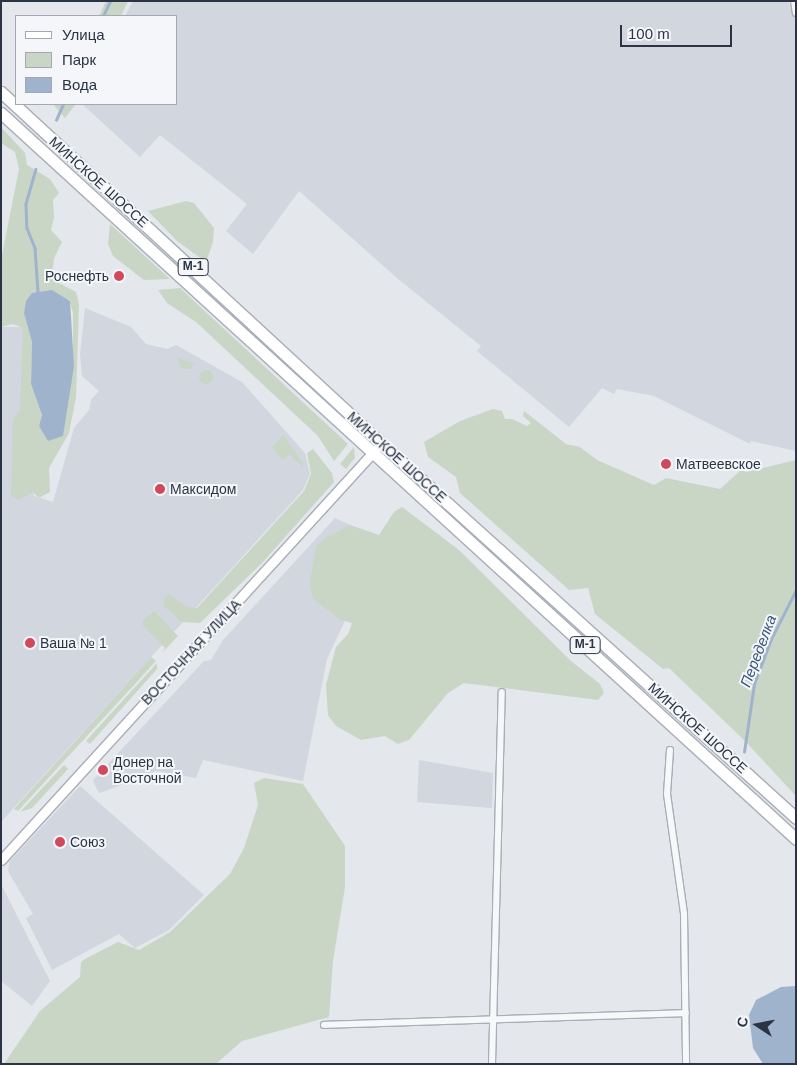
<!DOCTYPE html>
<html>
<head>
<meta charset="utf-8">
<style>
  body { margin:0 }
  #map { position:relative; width:797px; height:1065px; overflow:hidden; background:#e4e7ec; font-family:Arial,sans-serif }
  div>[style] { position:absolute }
  .built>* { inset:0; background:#d2d6de }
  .green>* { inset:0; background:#c9d6c5 }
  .round { border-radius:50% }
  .water>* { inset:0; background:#9fb4cc }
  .stream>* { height:2.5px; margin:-1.25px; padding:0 1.25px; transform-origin:1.25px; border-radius:1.25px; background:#9fb4cc }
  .roads { filter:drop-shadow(1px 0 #a9aeb7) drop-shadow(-1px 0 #a9aeb7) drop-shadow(0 1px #a9aeb7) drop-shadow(0 -1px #a9aeb7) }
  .street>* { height:6px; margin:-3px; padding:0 3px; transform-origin:3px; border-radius:3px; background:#f7f8fa }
  .secondary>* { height:9px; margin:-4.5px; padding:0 4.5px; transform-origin:4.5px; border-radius:4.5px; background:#fff }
  .highway>* { height:11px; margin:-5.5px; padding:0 5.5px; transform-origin:5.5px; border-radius:5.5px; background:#fff }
  .dots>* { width:14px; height:14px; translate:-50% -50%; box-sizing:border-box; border:2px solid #f4f6f9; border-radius:50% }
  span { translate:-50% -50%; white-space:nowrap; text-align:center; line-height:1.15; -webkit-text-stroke:4px #f4f6f9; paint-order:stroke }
  .shield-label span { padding:1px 4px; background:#f4f6f9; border:1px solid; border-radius:4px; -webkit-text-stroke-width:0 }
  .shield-label { font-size:12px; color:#2b3445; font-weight:700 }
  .street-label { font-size:14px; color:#2b3445 }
  .poi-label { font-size:14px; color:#2b3445 }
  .right { translate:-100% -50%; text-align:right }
  .left { translate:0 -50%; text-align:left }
  .water-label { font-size:15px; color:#34527a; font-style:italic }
  .frame { position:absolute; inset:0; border:2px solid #2b3445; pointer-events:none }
  .legend { position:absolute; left:15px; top:15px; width:162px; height:90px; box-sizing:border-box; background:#f4f6f9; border:1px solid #a4a8b1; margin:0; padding:6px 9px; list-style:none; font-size:15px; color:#2b3445 }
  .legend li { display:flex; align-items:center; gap:10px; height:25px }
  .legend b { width:25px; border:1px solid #a4a8b1 }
  .north { position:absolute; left:732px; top:1000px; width:50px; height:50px; -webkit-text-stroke:4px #f4f6f9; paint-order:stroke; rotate:281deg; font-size:14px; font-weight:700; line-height:20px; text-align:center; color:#2b3445 }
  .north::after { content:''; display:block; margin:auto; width:18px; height:22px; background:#2b3445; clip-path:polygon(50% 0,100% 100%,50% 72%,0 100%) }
  .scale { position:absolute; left:620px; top:25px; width:112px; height:22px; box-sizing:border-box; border:2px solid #2b3445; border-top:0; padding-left:6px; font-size:15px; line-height:18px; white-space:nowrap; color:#2b3445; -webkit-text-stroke:4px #f4f6f9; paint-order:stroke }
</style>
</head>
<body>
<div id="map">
  <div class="built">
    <div style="clip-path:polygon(133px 1px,788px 1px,796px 21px,796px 451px,751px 441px,750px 444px,654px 396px,617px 389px,614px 394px,602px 388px,569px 427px,477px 351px,481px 346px,397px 278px,299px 191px,253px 254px,226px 231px,247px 204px,160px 135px,140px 157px,82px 104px,176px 104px,176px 16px,125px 16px)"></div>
    <div style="clip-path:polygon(85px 308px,131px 327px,146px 344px,167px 349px,176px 345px,242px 382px,305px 453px,310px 474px,303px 490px,1px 822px,1px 327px,25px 327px,34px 496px,53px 502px,74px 428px,89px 410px,91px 400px,99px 391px,82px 376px,80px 354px)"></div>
    <div style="clip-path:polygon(335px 518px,383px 540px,327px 659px,303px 781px,203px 760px,196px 778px,156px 771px,100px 793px,97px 790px,93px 780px,204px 661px,211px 660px,223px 640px)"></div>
    <div style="clip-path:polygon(419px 760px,493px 773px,492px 808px,417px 802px)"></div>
    <div style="clip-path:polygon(80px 786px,204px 895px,169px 930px,135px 948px,119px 934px,52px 970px,26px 918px,33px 914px,8px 871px,10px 861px)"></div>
    <div style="clip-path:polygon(2px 886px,50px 981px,32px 1006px,1px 981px)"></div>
  </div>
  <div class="green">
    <div style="clip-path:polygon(106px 1px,128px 1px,121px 16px,99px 16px)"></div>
    <div style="clip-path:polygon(53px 104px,76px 104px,65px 118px)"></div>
    <div style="clip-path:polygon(evenodd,1px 127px,25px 153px,27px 165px,50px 179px,59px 193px,53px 200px,54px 217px,51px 230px,62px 242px,54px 258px,52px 275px,57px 282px,76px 292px,79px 305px,76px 397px,69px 433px,49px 468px,50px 492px,39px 498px,33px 492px,18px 500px,11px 496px,13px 420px,20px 410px,23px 328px,13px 324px,1px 327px,1px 260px,19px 169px,15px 152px,1px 143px,1px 127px,69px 299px,73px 313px,73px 351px,42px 430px,39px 426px,42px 415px,31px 384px,32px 342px,69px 299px)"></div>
    <div style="clip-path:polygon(186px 201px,194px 203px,214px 228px,213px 242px,206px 262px,177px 241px,148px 211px)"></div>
    <div style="clip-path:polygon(110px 224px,170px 279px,144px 280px,113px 256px,108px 244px)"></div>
    <div style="clip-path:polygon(180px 288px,348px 444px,334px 461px,318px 436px,196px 322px,167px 303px,158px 290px)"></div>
    <div style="clip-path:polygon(177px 357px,194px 364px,191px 369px,181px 368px)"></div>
    <div class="round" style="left:199px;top:370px;width:14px;height:14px"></div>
    <div style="clip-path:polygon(493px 409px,502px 411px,505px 419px,512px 419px,527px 426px,531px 423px,523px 416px,524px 411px,566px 444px,580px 447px,597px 460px,654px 485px,666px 478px,720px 489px,741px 470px,746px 472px,796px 460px,796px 796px,745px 741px,669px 668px,663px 669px,595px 614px,588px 588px,569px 590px,460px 493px,456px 477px,428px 457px,424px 442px,460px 421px)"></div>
    <div style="clip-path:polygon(283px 435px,302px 462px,303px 468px,290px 454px,283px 460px,272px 447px)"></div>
    <div style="clip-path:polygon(354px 447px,355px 458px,346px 469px,340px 464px)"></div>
    <div style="clip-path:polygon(313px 449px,332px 473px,334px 482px,263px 562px,200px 623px,181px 622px,164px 606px,164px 597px,169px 594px,186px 607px,197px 608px,304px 491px,311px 474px,307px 453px)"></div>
    <div style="clip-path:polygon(402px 507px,459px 550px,571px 661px,600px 684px,604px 693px,598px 700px,464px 683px,448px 693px,409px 740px,398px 744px,385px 736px,361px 740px,336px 726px,328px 715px,326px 685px,336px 647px,348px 634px,352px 623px,341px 620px,313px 599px,310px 581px,316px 546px,325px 538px,350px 525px,379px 535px,394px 512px)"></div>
    <div style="clip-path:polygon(154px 611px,178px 636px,162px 653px,165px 648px,143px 626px,143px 620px)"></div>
    <div style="clip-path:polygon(151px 657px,156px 661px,18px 811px,14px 809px)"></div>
    <div style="clip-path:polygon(157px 663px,157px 669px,90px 744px,86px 741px)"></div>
    <div style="clip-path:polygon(64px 765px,68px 769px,32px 808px,20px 812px)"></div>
    <div style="clip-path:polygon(264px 778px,303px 784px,345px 846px,345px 887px,333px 961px,329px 1017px,242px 1041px,216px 1064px,4px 1064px,40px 1011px,80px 977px,81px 962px,85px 959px,118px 942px,139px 950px,170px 932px,230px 874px,244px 848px,258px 805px,254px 783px)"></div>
  </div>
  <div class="water">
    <div style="clip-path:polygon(52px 290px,70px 301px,74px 366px,63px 436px,48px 441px,39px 426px,42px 415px,31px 384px,32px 342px,24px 313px,26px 301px,32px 293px)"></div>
    <div style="clip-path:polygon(796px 986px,796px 1064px,763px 1064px,753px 1048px,749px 1015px,756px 1000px,781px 987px)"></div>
  </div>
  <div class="stream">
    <div style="left:103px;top:16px;width:17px;rotate:-65deg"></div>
    <div style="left:56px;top:120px;width:17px;rotate:-66deg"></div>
    <div style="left:36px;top:169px;width:36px;rotate:106deg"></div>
    <div style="left:26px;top:204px;width:24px;rotate:88deg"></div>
    <div style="left:27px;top:228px;width:22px;rotate:68deg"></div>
    <div style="left:35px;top:248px;width:44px;rotate:86.1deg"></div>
    <div style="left:744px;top:752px;width:69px;rotate:-81.6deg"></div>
    <div style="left:754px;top:684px;width:48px;rotate:-69.3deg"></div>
    <div style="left:771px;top:639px;width:55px;rotate:-63deg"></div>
  </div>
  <div class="roads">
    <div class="street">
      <div style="left:794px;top:1px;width:12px;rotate:81deg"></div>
      <div style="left:670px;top:750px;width:44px;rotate:93.9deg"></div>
      <div style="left:667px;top:794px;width:121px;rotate:81.9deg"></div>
      <div style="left:684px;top:914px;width:150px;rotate:89.2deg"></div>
      <div style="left:324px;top:1025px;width:362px;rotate:-1.9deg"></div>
      <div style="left:492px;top:1064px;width:372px;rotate:-88.5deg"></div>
    </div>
    <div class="secondary">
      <div style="left:1px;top:860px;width:556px;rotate:-47.62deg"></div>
    </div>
    <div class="highway">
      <div style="left:1px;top:92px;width:519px;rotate:42.73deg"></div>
      <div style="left:382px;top:444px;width:558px;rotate:42.09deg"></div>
      <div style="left:1px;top:113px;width:1077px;rotate:42.4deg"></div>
    </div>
  </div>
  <div class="dots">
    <div style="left:119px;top:276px;background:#d1495b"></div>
    <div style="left:666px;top:464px;background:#d1495b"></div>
    <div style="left:160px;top:489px;background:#d1495b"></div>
    <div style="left:30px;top:643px;background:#d1495b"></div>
    <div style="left:103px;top:770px;background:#d1495b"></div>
    <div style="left:60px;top:842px;background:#d1495b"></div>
  </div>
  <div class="shield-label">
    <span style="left:193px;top:267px">М-1</span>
    <span style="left:585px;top:645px">М-1</span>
  </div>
  <div class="street-label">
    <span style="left:99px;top:182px;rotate:42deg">МИНСКОЕ ШОССЕ</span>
    <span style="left:397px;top:457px;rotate:42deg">МИНСКОЕ ШОССЕ</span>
    <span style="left:191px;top:652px;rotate:-47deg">ВОСТОЧНАЯ УЛИЦА</span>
    <span style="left:698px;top:728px;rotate:42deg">МИНСКОЕ ШОССЕ</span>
  </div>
  <div class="poi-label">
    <span class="right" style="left:109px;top:276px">Роснефть</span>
    <span class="left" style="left:676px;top:464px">Матвеевское</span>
    <span class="left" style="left:170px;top:489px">Максидом</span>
    <span class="left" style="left:40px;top:643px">Ваша № 1</span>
    <span class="left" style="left:113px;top:770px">Донер на<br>Восточной</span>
    <span class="left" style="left:70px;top:842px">Союз</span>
  </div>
  <div class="water-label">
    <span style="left:758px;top:651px;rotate:-69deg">Переделка</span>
  </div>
  <div class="frame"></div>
  <ul class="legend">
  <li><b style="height:6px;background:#fff"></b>Улица</li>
  <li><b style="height:14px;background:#c9d6c5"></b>Парк</li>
  <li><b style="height:14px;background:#9fb4cc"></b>Вода</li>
  </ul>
  <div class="north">С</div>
  <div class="scale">100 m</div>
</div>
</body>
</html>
